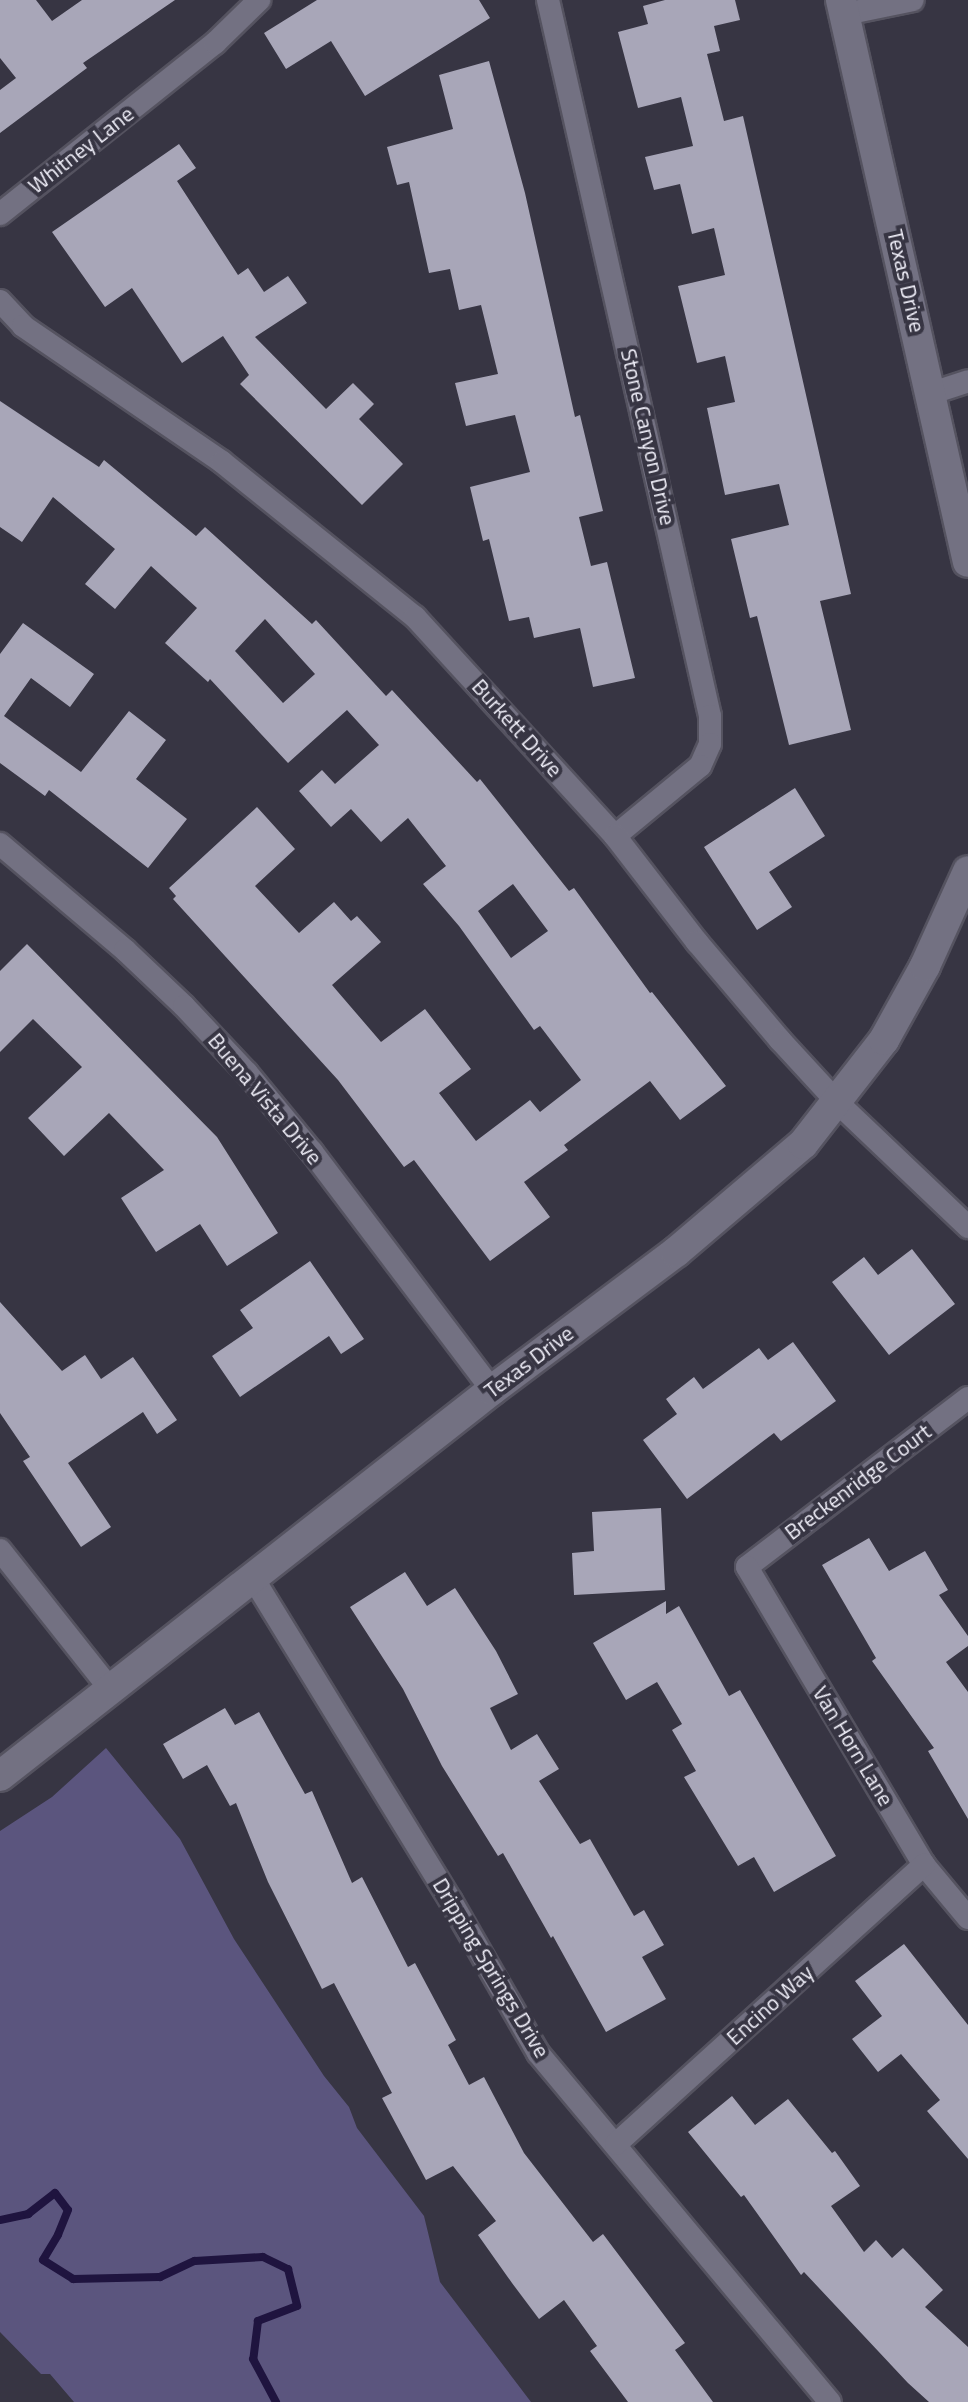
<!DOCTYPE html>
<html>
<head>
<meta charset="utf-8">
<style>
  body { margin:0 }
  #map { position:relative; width:968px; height:2402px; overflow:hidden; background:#373543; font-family:"Titillium Web",sans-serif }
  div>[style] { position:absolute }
  .green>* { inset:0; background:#5b557e }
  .stream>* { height:8px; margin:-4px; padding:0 4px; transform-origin:4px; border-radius:4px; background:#1f143f }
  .building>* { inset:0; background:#a8a6b8 }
  .roads { filter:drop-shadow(2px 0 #555360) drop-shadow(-2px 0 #555360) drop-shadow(0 2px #555360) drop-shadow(0 -2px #555360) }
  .street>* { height:22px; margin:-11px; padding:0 11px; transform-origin:11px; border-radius:11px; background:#737182 }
  .secondary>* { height:30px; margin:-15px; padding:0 15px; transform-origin:15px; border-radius:15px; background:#737182 }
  span { translate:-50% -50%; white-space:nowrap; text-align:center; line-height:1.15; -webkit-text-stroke:8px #373543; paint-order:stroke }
  .street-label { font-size:22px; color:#f1f0fa }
</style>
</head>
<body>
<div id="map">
  <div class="green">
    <div style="clip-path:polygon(106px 1748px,180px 1839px,234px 1939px,324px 2076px,349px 2107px,357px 2128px,424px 2216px,440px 2282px,531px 2402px,74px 2402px,50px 2374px,41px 2374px,0 2332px,0 1831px,52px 1797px)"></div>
  </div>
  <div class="stream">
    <div style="left:0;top:2220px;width:29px;rotate:-12deg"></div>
    <div style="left:28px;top:2214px;width:34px;rotate:-38deg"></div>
    <div style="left:55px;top:2193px;width:21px;rotate:53deg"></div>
    <div style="left:68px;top:2210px;width:27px;rotate:112deg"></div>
    <div style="left:58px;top:2235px;width:29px;rotate:121deg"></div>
    <div style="left:43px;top:2260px;width:36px;rotate:32deg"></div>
    <div style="left:73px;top:2279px;width:87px;rotate:-1.3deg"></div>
    <div style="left:160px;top:2277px;width:38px;rotate:-25deg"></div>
    <div style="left:195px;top:2261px;width:68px;rotate:-3.4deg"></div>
    <div style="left:263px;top:2257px;width:28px;rotate:26deg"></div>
    <div style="left:288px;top:2269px;width:38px;rotate:76deg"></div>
    <div style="left:297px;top:2306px;width:42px;rotate:159deg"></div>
    <div style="left:258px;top:2321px;width:38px;rotate:97deg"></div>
    <div style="left:253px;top:2359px;width:49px;rotate:61.9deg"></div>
  </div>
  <div class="building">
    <div style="clip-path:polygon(0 0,36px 0,52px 21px,82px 0,175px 0,83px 63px,87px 68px,0 133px,0 90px,16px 78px,0 58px)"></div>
    <div style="clip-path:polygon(317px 0,479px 0,490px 18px,365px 96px,331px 41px,286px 69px,264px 33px)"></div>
    <div style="clip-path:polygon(665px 0,735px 0,740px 20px,714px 26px,720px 51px,707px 54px,724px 121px,743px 116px,851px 594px,820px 601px,851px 730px,789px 745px,757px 616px,750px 618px,731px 539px,789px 525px,779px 484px,725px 495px,707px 408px,735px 402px,725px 356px,697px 363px,678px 286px,725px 275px,714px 228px,692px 234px,680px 184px,654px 190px,645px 157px,693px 146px,681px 97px,638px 108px,618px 32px,648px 24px,643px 6px)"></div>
    <div style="clip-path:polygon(489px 61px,525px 193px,575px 417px,580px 415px,603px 511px,579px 517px,591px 566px,607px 562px,635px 678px,593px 687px,580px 628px,534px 638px,529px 617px,509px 621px,489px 539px,483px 541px,470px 487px,530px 472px,515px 415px,466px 426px,455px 383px,498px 374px,481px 305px,459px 310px,450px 269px,429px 273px,409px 182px,397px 185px,387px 147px,453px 129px,439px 75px)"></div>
    <div style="clip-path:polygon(179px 144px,196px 168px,177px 181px,238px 275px,248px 268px,264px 292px,288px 276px,307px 303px,255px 337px,326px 409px,353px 383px,374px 404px,359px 419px,403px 464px,362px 505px,240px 384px,249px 375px,223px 336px,182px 363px,132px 288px,105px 307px,52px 232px)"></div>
    <div style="clip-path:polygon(evenodd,0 401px,99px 467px,104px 460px,196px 536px,205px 527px,312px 624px,316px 620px,386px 696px,392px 690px,477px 782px,480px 779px,569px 891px,574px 888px,650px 993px,652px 992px,726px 1086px,680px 1120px,650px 1081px,564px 1145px,568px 1150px,524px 1182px,550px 1217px,490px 1261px,414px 1160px,404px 1167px,338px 1080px,173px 899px,176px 896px,169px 888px,257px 807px,295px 849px,255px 886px,299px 933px,334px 902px,351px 921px,357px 916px,381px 942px,332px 985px,381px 1042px,425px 1009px,471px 1069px,439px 1093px,476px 1141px,530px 1100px,540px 1112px,581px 1080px,540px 1026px,534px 1030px,459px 926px,423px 884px,446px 866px,408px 818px,381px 842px,351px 809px,331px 827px,299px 791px,322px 770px,335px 784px,379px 745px,347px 710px,288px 763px,210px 679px,208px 682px,165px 643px,197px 608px,151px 566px,115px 609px,85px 584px,115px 549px,53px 497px,22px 542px,0 527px,0 401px,265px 619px,315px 674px,283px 703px,235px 651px,265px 619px,0 401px,513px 884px,548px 931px,511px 958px,478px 911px,513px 884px)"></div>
    <div style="clip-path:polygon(23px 623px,94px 674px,70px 707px,31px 678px,4px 716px,81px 772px,129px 711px,166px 740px,136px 779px,187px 819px,148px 868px,49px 790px,45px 796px,0 763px,0 654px)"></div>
    <div style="clip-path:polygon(795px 788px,825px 836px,769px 872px,792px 907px,757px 930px,704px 847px)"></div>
    <div style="clip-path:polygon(27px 944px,217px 1137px,278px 1233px,227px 1266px,200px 1224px,156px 1252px,121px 1198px,164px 1170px,109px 1113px,64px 1156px,28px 1118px,82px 1067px,33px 1019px,0 1052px,0 971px)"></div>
    <div style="clip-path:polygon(912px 1249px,955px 1304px,889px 1355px,832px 1282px,864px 1257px,878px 1275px)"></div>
    <div style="clip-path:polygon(310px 1261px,364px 1339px,341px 1354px,329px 1336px,240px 1397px,212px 1356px,253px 1328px,240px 1310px)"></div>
    <div style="clip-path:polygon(0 1302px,62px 1371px,85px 1355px,101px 1379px,133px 1357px,177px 1420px,157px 1434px,143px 1412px,68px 1463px,111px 1527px,81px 1547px,23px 1461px,30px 1457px,0 1413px)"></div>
    <div style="clip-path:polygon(793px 1342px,836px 1401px,781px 1441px,774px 1433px,687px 1499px,643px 1440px,677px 1414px,666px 1399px,694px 1377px,703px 1389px,759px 1348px,768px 1360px)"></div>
    <div style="clip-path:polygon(661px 1508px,665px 1590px,574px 1595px,572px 1553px,594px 1551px,592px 1512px)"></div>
    <div style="clip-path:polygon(869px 1538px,889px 1571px,925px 1551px,948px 1590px,939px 1595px,968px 1636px,968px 1646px,946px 1662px,968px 1692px,968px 1819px,928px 1751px,934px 1748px,872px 1661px,876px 1658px,822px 1565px)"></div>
    <div style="clip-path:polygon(405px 1572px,427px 1606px,455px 1588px,496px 1651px,518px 1694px,490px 1708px,511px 1750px,537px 1734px,559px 1769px,539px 1781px,580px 1844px,590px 1839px,634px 1916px,644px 1910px,664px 1945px,642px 1957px,666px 1999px,606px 2032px,553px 1936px,551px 1938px,503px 1853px,498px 1856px,442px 1766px,403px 1689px,350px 1607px)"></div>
    <div style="clip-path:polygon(666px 1601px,666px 1614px,679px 1606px,729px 1696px,740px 1690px,836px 1856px,774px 1892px,754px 1857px,738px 1866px,684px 1777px,696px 1771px,672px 1730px,682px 1724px,657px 1682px,626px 1700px,593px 1643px)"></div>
    <div style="clip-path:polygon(225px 1708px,235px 1725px,259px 1712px,305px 1794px,312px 1791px,352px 1883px,362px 1877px,408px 1967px,415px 1963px,456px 2040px,448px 2045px,469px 2085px,484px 2077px,524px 2153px,593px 2242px,603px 2234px,685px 2343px,675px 2350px,713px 2402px,628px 2402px,590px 2351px,597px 2346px,564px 2300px,539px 2319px,512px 2283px,478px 2235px,496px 2221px,453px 2166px,426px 2180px,382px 2098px,392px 2093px,334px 1983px,322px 1989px,268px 1882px,236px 1803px,230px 1806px,207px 1765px,183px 1779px,163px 1744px)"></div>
    <div style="clip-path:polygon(904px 1944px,968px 2025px,968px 2159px,927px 2111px,940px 2100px,901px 2054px,878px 2072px,852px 2039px,882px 2016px,855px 1981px)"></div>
    <div style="clip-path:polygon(732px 2096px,755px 2125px,788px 2099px,832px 2153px,835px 2151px,860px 2186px,831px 2206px,864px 2252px,876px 2240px,892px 2258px,903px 2248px,943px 2290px,925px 2307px,968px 2347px,968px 2402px,929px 2402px,908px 2383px,804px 2272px,801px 2275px,744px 2195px,741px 2197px,688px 2132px)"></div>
  </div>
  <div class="roads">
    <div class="street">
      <div style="left:548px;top:0;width:734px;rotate:77.25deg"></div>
      <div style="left:710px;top:716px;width:28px;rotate:90deg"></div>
      <div style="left:710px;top:744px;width:24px;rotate:114deg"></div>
      <div style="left:700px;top:766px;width:110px;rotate:140.5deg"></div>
      <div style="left:845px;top:14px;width:69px;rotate:-11.6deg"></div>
      <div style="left:0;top:214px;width:275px;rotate:-38.5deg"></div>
      <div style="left:215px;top:43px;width:62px;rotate:-44.3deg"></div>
      <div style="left:0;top:301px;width:34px;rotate:47deg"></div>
      <div style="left:23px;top:326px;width:241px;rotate:34.3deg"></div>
      <div style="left:222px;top:462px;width:248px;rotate:38.8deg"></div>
      <div style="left:415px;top:617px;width:297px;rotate:47.6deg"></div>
      <div style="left:615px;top:836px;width:134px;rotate:52.3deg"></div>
      <div style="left:697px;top:942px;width:128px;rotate:49.7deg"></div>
      <div style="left:780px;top:1040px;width:86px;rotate:47.4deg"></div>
      <div style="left:838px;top:1103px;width:180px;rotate:43.6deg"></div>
      <div style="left:932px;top:393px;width:38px;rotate:-18deg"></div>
      <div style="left:0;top:844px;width:164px;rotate:40.3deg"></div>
      <div style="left:125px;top:950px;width:81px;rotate:43.5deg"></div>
      <div style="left:184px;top:1006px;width:92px;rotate:46.8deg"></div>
      <div style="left:247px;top:1073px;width:102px;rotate:50.6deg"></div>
      <div style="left:312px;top:1152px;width:298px;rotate:52.9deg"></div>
      <div style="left:968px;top:1398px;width:278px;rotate:142.6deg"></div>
      <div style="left:747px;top:1567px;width:347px;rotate:59.3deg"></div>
      <div style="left:924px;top:1865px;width:69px;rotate:50.3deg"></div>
      <div style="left:0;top:1550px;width:177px;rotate:51.6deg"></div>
      <div style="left:253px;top:1578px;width:379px;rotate:58.5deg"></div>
      <div style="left:451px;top:1901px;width:175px;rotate:60.2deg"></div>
      <div style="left:538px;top:2053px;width:455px;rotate:50.1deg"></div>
      <div style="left:616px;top:2144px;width:416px;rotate:-42.2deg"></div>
    </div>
    <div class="secondary">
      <div style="left:841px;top:0;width:576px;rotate:77.27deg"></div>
      <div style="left:0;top:1776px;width:625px;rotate:-38.12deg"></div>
      <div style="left:492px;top:1390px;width:230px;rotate:-36.9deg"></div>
      <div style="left:676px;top:1252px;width:167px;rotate:-40.4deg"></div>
      <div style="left:803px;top:1144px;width:132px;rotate:-52.1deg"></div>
      <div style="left:884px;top:1040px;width:85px;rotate:-61deg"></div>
      <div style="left:925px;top:966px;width:104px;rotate:-65.6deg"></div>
    </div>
  </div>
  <div class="street-label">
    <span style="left:81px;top:150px;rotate:-38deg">Whitney Lane</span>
    <span style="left:906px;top:281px;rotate:77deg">Texas Drive</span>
    <span style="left:648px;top:437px;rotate:77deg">Stone Canyon Drive</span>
    <span style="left:517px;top:728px;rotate:48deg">Burkett Drive</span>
    <span style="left:265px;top:1099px;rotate:50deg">Buena Vista Drive</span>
    <span style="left:529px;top:1362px;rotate:-37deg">Texas Drive</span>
    <span style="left:858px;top:1482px;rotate:-37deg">Breckenridge Court</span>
    <span style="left:853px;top:1746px;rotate:59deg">Van Horn Lane</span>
    <span style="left:491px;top:1968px;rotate:59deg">Dripping Springs Drive</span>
    <span style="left:770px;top:2005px;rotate:-42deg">Encino Way</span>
  </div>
</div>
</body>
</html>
